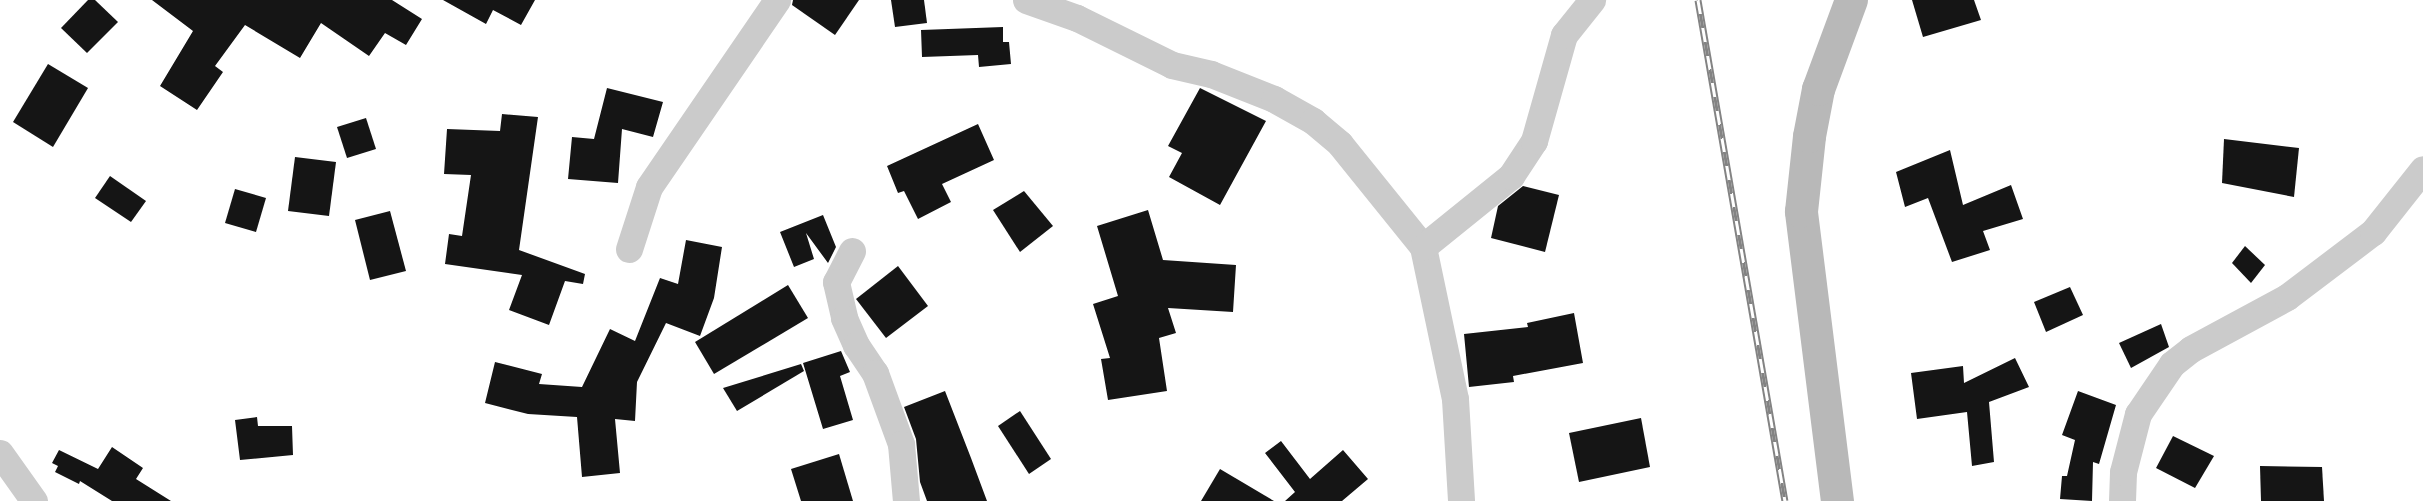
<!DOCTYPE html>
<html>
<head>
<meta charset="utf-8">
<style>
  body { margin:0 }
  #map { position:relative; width:2423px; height:501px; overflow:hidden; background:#fff; font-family:Figtree,sans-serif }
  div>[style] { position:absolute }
  .building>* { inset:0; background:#151515 }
  .street>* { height:27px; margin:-13.5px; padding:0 13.5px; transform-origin:13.5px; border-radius:13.5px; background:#cbcbcb }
  .secondary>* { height:33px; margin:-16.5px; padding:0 16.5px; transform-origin:16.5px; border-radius:16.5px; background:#b8b8b8 }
  .rail>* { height:7px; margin-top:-3.5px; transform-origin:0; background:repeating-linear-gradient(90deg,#fff 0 14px,#838383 0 28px); box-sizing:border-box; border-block:2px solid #838383 }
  span { translate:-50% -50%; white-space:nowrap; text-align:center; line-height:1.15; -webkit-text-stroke:6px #fff; paint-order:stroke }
</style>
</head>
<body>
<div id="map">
  <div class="building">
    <div style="clip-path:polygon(88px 0,95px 0,118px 22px,87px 53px,61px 28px)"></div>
    <div style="clip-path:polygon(152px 0,392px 0,422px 19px,406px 45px,385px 33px,369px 56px,321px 23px,300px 58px,245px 25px,215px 66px,223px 72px,197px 110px,160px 86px,193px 31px)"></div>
    <div style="clip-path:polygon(443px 0,535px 0,521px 25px,493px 10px,486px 24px)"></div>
    <div style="clip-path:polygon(793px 0,859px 0,835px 35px,792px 5px)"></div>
    <div style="clip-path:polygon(891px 0,924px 0,927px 23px,895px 27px)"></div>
    <div style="clip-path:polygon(1912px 0,1974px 0,1981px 20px,1923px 37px)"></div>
    <div style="clip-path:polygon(1003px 27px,1003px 42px,1009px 42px,1011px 64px,979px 67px,978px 55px,922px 57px,921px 30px)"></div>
    <div style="clip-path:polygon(48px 64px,88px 88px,53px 147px,13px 122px)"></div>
    <div style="clip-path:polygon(607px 88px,663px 102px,653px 137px,622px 129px,618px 183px,568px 179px,572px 137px,594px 139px)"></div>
    <div style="clip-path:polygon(1200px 88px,1266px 121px,1220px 205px,1169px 177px,1182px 153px,1168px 146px)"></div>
    <div style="clip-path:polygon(502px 114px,538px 117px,519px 250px,585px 274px,583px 284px,565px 281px,549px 325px,509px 310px,522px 275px,445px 264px,449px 234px,462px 236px,471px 175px,444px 174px,447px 129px,500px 131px)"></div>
    <div style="clip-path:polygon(366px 118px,376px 149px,347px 158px,337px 127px)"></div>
    <div style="clip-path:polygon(978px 124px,994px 160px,942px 184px,951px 202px,918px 219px,904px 191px,898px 193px,887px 166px)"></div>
    <div style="clip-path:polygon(2224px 139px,2299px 148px,2294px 197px,2222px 183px)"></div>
    <div style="clip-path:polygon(1950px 150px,1963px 205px,2011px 185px,2023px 219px,1983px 231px,1990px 250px,1952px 262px,1928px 198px,1905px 207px,1896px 172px)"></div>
    <div style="clip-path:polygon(295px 157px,336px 162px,329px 216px,288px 211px)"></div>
    <div style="clip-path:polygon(110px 176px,146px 201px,131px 222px,95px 198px)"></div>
    <div style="clip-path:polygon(1523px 186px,1559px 195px,1545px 252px,1491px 238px,1498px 206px)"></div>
    <div style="clip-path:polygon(235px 189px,266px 198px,256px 232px,225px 223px)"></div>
    <div style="clip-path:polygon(1024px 191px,1053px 226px,1020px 252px,993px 210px)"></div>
    <div style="clip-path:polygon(1148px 210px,1163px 260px,1236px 265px,1233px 312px,1168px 308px,1176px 333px,1159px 338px,1167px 391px,1108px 400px,1101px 359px,1110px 358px,1093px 304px,1118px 296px,1097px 226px)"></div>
    <div style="clip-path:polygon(390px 211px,406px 271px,370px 280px,355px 220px)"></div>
    <div style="clip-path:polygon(823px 215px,836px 247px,828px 263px,806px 233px,814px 259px,794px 267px,780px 232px)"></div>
    <div style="clip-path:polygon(686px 240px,722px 247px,714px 298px,700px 336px,666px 323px,637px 382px,635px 421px,615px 419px,620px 473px,582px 477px,577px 417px,528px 414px,485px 403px,495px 362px,542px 374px,539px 384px,582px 387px,610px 329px,635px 341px,660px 278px,678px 284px)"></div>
    <div style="clip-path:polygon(2245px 246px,2265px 265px,2251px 283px,2232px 263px)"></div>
    <div style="clip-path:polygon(898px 266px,928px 306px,886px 338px,856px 299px)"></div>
    <div style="clip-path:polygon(788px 285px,808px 318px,714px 374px,695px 342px)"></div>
    <div style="clip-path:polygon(2070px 287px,2083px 315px,2046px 332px,2034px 302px)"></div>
    <div style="clip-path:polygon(1574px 313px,1583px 363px,1513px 376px,1514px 382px,1469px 387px,1464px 334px,1528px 327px,1527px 323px)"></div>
    <div style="clip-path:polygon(2161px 324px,2169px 347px,2131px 368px,2119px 343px)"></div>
    <div style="clip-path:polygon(841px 351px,850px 372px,840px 376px,853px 420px,823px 429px,803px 363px)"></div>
    <div style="clip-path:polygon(2015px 358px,2029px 387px,1989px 402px,1994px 462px,1972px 466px,1967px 412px,1917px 419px,1911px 373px,1963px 366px,1964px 383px)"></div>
    <div style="clip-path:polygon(801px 364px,804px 371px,737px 411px,723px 388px)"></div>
    <div style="clip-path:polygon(945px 391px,971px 458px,987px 501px,927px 501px,920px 482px,916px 439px,904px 407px)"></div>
    <div style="clip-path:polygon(2078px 391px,2116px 405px,2099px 464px,2093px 462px,2092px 501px,2060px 499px,2062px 476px,2067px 476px,2075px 440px,2062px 435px)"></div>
    <div style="clip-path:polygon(1020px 411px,1051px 459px,1029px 474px,998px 426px)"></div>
    <div style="clip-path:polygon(257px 417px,258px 426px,292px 426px,293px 455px,240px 460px,235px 420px)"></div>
    <div style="clip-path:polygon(1641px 418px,1650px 467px,1579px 482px,1569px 433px)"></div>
    <div style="clip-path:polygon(2173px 436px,2214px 456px,2195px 488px,2156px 468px)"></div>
    <div style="clip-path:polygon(1281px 441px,1310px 479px,1343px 450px,1368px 479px,1342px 501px,1285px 501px,1295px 492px,1265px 453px)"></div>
    <div style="clip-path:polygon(112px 447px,143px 468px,136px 479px,171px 501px,112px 501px,80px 481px,79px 484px,55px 472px,58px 466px,52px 463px,59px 450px,98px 469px)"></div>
    <div style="clip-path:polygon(839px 454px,853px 501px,801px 501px,791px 469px)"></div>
    <div style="clip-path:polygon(2260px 466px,2322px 467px,2324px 501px,2261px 501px)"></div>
    <div style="clip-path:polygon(1220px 469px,1274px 501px,1201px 501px)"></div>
  </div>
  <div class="street">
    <div style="left:1026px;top:0;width:54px;rotate:19.4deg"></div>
    <div style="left:1077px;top:18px;width:106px;rotate:26.3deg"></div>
    <div style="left:1172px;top:65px;width:40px;rotate:13deg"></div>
    <div style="left:1211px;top:74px;width:68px;rotate:21.6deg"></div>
    <div style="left:1274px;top:99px;width:45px;rotate:29.4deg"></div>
    <div style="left:1313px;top:121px;width:35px;rotate:40deg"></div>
    <div style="left:1340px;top:144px;width:132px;rotate:51.1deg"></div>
    <div style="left:1423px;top:247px;width:155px;rotate:78.1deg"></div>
    <div style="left:1455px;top:399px;width:102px;rotate:86.6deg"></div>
    <div style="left:1423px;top:247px;width:113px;rotate:-38.9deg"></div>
    <div style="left:1511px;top:176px;width:42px;rotate:-56.7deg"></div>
    <div style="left:1534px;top:141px;width:110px;rotate:-74.2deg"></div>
    <div style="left:1564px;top:35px;width:45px;rotate:-51.3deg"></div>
    <div style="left:629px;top:249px;width:65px;rotate:-72.1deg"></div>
    <div style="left:649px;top:187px;width:227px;rotate:-55.6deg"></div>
    <div style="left:852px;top:251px;width:35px;rotate:117deg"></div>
    <div style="left:836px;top:282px;width:37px;rotate:77deg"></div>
    <div style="left:844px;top:318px;width:30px;rotate:66deg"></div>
    <div style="left:856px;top:345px;width:34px;rotate:56deg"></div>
    <div style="left:875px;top:373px;width:76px;rotate:69.9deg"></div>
    <div style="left:901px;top:444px;width:57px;rotate:85deg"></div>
    <div style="left:0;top:453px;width:59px;rotate:54.7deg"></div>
    <div style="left:2122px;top:501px;width:29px;rotate:-88deg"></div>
    <div style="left:2123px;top:472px;width:60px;rotate:-75.5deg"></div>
    <div style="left:2138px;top:414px;width:60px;rotate:-55.8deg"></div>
    <div style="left:2172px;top:364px;width:24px;rotate:-38deg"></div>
    <div style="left:2191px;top:349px;width:109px;rotate:-28.4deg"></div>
    <div style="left:2287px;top:297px;width:108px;rotate:-37.1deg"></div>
    <div style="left:2373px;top:232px;width:80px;rotate:-51.6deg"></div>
  </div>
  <div class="secondary">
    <div style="left:1837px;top:501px;width:292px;rotate:-97.1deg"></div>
    <div style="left:1801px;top:211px;width:75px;rotate:-83.9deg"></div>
    <div style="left:1809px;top:136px;width:48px;rotate:-79.2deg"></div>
    <div style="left:1818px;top:89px;width:95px;rotate:-69.7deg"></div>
  </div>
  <div class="rail">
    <div style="left:1698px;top:0;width:508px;rotate:80.15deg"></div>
  </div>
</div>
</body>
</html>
